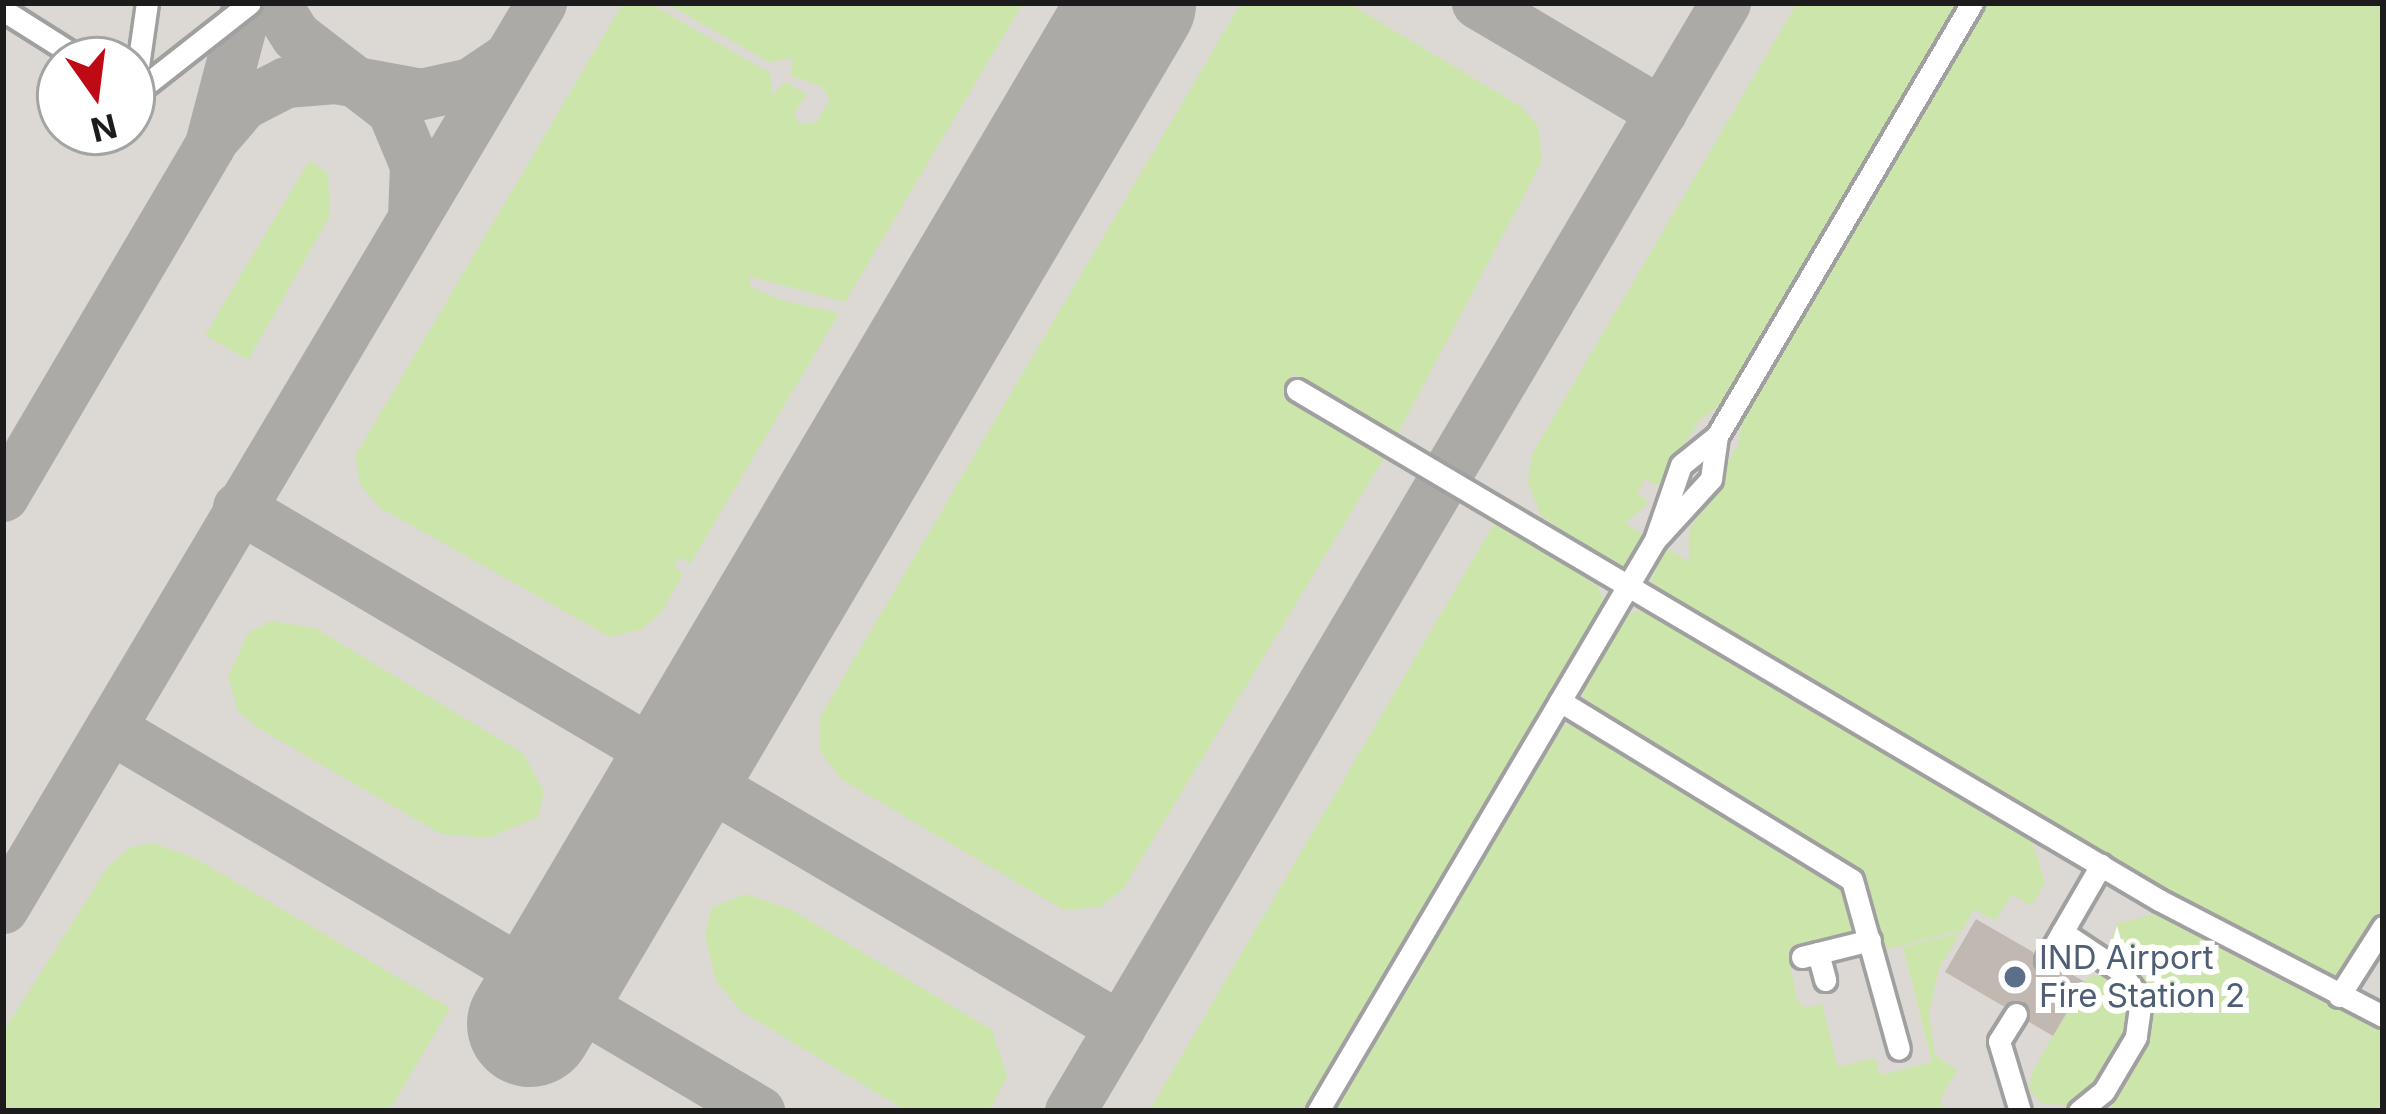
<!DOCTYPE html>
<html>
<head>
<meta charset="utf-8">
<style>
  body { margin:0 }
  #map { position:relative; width:2386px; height:1114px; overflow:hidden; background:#ede9e3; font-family:Inter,sans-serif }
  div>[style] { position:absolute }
  .airport>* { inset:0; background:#dcd9d4 }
  .grass>* { inset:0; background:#cbe5ab }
  .taxiway>* { height:51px; margin:-25.5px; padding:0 25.5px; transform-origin:25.5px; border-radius:25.5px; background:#acaaa6 }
  .runway>* { height:126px; margin:-63px; padding:0 63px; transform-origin:63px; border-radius:63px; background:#acaaa6 }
  .building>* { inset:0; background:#c2b8b2 }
  .roads { filter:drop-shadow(3px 0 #a0a0a0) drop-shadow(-3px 0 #a0a0a0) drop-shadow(0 3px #a0a0a0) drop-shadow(0 -3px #a0a0a0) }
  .minor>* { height:21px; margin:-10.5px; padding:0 10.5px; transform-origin:10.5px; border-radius:10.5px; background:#fff }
  .dots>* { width:33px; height:33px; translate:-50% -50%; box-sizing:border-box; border:6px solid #fff; border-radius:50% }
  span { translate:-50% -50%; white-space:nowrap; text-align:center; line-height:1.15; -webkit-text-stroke:12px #fff; paint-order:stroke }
  .service-label { font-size:33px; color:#4e5e75 }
  .left { translate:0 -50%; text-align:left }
  .frame { position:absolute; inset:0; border:6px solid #1c1c1c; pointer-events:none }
  .north { position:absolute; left:36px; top:36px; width:120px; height:120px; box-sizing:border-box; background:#fff; border:3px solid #a4a4a4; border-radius:50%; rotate:166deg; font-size:33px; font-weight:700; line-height:48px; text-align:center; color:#1c1c1c }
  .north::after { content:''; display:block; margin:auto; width:42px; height:54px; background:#bf0a16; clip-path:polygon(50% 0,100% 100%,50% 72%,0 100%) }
</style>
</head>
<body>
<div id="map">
  <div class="airport">
    <div style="clip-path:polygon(evenodd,3px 3px,2383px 3px,2383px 1111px,3px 1111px,3px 3px,60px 60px,132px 60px,132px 132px,60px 132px,60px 60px)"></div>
  </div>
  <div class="grass">
    <div style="clip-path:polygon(623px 3px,649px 3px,770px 73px,772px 95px,785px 82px,807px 94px,794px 114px,799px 124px,817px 122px,830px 99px,821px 86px,790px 76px,793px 57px,770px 63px,666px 3px,1023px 3px,845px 302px,748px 276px,751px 287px,784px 301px,839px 313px,690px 564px,681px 557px,674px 567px,683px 574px,662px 611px,643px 629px,610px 637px,379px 507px,360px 484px,355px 456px)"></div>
    <div style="clip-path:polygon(1241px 3px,1348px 3px,1520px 106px,1538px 126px,1542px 161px,1398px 433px,1293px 373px,1284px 392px,1387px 453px,1123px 889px,1100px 907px,1064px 910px,841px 779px,820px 751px,820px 717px)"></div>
    <div style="clip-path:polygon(1797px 3px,1959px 3px,1722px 403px,1699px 421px,1660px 486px,1645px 479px,1637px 493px,1649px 502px,1625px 523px,1644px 535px,1624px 570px,1541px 516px,1528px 483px,1532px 454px)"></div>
    <div style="clip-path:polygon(1986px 3px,2383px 3px,2383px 918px,2341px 979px,2235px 933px,1666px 598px,1651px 580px,1665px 547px,1689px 562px,1689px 531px,1738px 445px,1743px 415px)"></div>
    <div style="clip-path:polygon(309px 161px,328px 173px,330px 216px,248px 360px,205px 335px)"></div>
    <div style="clip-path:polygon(1496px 520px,1594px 577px,1604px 602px,1306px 1111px,1149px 1111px)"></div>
    <div style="clip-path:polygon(1647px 608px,2030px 834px,2045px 883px,2031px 906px,2012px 894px,1995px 921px,1974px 909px,1962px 930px,1884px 950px,1867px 888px,1852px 865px,1585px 704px,1583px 689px,1626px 615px)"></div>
    <div style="clip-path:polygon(271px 621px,315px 628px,523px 753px,544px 791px,538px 817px,488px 838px,441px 834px,255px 726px,238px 711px,228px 676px,248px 633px)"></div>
    <div style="clip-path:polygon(1564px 725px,1580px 727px,1847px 890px,1856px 934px,1788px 952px,1797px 1001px,1805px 1008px,1822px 1004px,1838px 1067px,1875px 1058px,1880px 1075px,1932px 1062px,1903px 947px,1960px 933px,1939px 968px,1929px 1014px,1935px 1055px,1957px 1070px,1940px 1100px,1946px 1111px,1330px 1111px)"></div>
    <div style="clip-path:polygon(153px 843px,195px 858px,450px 1008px,389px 1111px,3px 1111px,3px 1032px,109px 865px,131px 847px)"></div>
    <div style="clip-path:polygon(746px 894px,792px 910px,992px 1030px,1007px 1076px,990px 1110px,907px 1111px,741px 1011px,716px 981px,705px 935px,712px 907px)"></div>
    <div style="clip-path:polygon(2163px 912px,2263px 972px,2383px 1027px,2383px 1111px,2096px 1111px,2150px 1021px,2143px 983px,2115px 954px,2112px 935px,2118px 923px)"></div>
    <div style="clip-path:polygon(2101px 974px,2119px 979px,2133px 1009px,2125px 1037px,2090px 1093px,2068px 1105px,2043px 1104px,2029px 1089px,2032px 1072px,2087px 978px)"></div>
  </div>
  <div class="taxiway">
    <div style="left:275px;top:3px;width:39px;rotate:58deg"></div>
    <div style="left:296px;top:36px;width:121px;rotate:37.6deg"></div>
    <div style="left:392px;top:110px;width:60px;rotate:67.3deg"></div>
    <div style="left:415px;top:165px;width:51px;rotate:92.2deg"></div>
    <div style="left:1477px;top:3px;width:214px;rotate:30.6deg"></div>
    <div style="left:214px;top:138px;width:45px;rotate:-49.5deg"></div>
    <div style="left:243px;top:104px;width:48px;rotate:-27.1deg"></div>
    <div style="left:286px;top:82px;width:49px;rotate:-4.7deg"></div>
    <div style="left:335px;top:78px;width:87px;rotate:10.5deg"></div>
    <div style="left:421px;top:94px;width:50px;rotate:-12.7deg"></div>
    <div style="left:470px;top:83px;width:41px;rotate:-34.1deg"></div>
    <div style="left:3px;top:496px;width:408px;rotate:-59.5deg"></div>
    <div style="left:210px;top:144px;width:146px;rotate:-75.3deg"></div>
    <div style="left:238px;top:507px;width:1024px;rotate:30.52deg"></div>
    <div style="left:110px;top:728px;width:754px;rotate:30.55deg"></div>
    <div style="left:3px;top:908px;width:1053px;rotate:-59.27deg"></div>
    <div style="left:1070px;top:1111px;width:1287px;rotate:-59.41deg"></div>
  </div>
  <div class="runway">
    <div style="left:530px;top:1024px;width:1186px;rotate:-59.43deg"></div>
  </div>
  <div class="building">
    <div style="clip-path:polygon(1976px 919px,2033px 952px,2038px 972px,2059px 967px,2085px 982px,2053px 1036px,2029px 1022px,2023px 1001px,2003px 1006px,1945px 972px)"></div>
  </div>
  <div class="roads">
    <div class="minor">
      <div style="left:3px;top:10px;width:93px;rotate:32.3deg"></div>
      <div style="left:134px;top:94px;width:147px;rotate:-38.1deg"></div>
      <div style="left:134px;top:94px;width:92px;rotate:-81.9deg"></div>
      <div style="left:1297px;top:390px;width:1002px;rotate:30.61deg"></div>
      <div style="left:2159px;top:900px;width:252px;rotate:27.4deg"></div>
      <div style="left:1656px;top:539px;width:81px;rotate:-47.5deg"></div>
      <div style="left:1711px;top:479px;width:43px;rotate:-82.1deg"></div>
      <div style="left:1560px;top:701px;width:342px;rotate:31.5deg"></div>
      <div style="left:1852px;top:880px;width:175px;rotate:74.5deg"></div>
      <div style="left:2062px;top:932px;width:69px;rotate:33.7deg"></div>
      <div style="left:2119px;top:970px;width:37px;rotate:54deg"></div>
      <div style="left:2141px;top:1000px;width:37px;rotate:98deg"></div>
      <div style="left:2136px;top:1037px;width:63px;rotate:120.7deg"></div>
      <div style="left:2104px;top:1091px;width:32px;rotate:141deg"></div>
      <div style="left:1818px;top:953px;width:28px;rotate:75deg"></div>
      <div style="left:1802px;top:957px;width:70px;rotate:-14deg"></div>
      <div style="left:2046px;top:960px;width:110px;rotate:-59.9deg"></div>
      <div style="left:2339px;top:996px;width:82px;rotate:-57.5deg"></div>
      <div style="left:2016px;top:1014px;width:32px;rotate:122deg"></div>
      <div style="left:1999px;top:1041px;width:73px;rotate:73.3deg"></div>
      <div style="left:1318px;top:1111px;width:663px;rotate:-59.45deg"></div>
      <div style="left:1655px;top:540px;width:79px;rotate:-70.9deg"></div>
      <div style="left:1681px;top:465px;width:46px;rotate:-38.9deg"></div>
      <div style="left:1717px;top:436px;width:503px;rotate:-59.51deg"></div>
    </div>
  </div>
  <div class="dots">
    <div style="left:2015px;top:977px;background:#5c6f8a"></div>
  </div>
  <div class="service-label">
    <span class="left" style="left:2039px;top:977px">IND Airport<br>Fire Station 2</span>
  </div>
  <div class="frame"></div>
  <div class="north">N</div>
</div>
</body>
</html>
